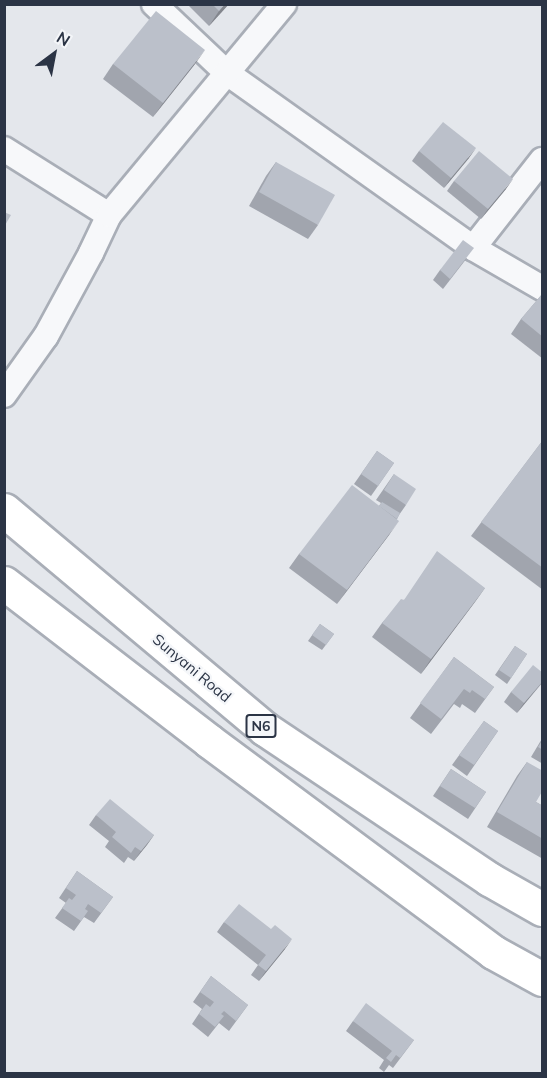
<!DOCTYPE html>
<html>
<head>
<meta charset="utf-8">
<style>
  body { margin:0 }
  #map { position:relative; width:547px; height:1078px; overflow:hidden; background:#e4e7ec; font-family:Mulish,sans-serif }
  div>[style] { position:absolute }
  .roads { filter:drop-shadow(2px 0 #a9aeb7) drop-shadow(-2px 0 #a9aeb7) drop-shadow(0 2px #a9aeb7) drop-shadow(0 -2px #a9aeb7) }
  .minor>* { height:24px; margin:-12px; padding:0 12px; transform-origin:12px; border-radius:12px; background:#f7f8fa }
  .primary>* { height:33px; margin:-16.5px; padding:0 16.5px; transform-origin:16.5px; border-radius:16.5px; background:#fff }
  .wall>* { inset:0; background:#a1a5ae }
  .shaded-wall>* { inset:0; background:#83868d }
  .building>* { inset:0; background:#bbc0ca }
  span { translate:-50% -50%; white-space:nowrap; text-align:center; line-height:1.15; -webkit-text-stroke:4.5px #f4f6f9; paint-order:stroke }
  .shield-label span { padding:2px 4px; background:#f4f6f9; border:2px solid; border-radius:4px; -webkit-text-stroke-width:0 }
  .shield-label { font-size:14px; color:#2b3445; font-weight:700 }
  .street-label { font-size:15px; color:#2b3445 }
  .frame { position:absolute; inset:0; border:6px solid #2b3445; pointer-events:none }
  .north { position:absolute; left:24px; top:24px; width:60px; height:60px; -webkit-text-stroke:4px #f4f6f9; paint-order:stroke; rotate:32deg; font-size:16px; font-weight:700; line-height:24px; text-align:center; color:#2b3445 }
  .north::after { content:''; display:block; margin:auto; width:21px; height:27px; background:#2b3445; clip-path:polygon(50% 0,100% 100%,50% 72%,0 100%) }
</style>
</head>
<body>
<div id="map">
  <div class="roads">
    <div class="minor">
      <div style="left:154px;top:4px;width:100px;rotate:43.4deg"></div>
      <div style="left:227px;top:73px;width:302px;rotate:35.4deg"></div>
      <div style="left:473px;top:248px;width:80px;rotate:30.1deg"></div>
      <div style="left:4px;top:149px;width:124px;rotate:32.2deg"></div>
      <div style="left:473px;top:248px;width:112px;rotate:-51.9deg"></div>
      <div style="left:4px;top:395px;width:72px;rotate:-54.6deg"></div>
      <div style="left:46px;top:336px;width:94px;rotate:-61.5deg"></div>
      <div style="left:91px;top:253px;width:42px;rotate:-64.7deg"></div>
      <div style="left:109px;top:215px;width:274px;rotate:-50.3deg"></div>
    </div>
    <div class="primary">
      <div style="left:4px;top:510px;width:341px;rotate:40deg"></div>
      <div style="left:265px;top:729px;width:270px;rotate:33.8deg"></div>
      <div style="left:489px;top:879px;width:61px;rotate:29.5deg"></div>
      <div style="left:4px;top:583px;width:259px;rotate:37.6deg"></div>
      <div style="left:209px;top:741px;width:354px;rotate:36.6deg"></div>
      <div style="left:493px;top:952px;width:56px;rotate:28.9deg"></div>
    </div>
  </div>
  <div class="wall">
    <div style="clip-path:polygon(187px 4px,229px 4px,209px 26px)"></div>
    <div style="clip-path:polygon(113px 64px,195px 64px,153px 117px,103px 79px)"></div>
    <div style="clip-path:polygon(419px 151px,469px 158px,444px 188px,412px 161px)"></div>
    <div style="clip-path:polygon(276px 162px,318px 225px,308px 239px,249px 206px,266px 176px)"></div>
    <div style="clip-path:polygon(454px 181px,506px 189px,481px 219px,447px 191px)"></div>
    <div style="clip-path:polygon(467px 258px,443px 289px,433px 280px,440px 270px)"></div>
    <div style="clip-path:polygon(543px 293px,543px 359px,511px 334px,521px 319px)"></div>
    <div style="clip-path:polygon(543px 440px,543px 590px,471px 536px)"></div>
    <div style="clip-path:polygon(377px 451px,394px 463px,371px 496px,354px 484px)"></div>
    <div style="clip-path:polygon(394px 474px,406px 505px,399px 515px,389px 535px,337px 604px,289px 568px,299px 554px,379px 506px,381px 503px,376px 500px)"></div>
    <div style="clip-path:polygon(485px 588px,421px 674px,372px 637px,382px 623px,403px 600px)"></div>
    <div style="clip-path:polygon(320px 624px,334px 634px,322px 650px,308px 641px)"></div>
    <div style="clip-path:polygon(515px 646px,527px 654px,507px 684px,495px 675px)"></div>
    <div style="clip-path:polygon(454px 657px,494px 687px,475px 713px,462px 704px,460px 708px,454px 704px,431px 734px,410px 718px)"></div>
    <div style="clip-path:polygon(543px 673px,543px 682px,517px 713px,504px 702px,511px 692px)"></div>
    <div style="clip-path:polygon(484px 721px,498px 731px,467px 776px,452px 765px)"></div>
    <div style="clip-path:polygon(543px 737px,543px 764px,531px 757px)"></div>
    <div style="clip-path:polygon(527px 762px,536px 802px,543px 806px,543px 859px,487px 827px,517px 776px)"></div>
    <div style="clip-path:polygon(451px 769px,486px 792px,468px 819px,433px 796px)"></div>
    <div style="clip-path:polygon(96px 815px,154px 835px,134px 861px,128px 857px,124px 863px,105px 847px,109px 841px,89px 825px)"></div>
    <div style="clip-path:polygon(77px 871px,113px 897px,94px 923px,84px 917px,74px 931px,55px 918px,66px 903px,59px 898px)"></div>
    <div style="clip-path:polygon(224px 922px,285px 949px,259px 981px,251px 975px,258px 965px,217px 932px)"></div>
    <div style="clip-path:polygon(211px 976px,248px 1005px,229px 1031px,219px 1023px,208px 1037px,192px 1024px,202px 1009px,193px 1002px)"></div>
    <div style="clip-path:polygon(353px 1021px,414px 1040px,393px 1068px,389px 1065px,384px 1072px,379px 1068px,384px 1060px,346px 1031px)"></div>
  </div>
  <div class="shaded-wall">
    <div style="clip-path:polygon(225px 4px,229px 4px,209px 26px,219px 11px)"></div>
    <div style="clip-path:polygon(205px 50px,195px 64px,153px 117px,163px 103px)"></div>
    <div style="clip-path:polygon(476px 148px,469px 158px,444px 188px,451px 178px)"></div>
    <div style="clip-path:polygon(513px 179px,506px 189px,481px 219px,488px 209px)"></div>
    <div style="clip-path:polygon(399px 521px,389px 535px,337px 604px,347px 590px)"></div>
    <div style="clip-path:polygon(485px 588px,475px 602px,421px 674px,431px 659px)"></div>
    <div style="clip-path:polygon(543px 681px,539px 686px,517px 713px,524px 703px)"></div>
    <div style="clip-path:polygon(154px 835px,147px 845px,134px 861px,141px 851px)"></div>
    <div style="clip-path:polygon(292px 939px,285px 949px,259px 981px,266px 971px)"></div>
  </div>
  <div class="building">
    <div style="clip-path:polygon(212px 4px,225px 4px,219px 11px)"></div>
    <div style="clip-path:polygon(156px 11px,205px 50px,163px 103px,113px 64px)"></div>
    <div style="clip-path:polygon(443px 122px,476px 148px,451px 178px,419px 151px)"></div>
    <div style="clip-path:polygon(479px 151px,513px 179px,488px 209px,454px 181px)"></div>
    <div style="clip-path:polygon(276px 162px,335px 195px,318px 225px,259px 192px)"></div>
    <div style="clip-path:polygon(4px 212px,11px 215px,4px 227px)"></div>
    <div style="clip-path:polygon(463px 240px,474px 248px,450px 279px,440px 270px)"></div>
    <div style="clip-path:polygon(543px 293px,543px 337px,521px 319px)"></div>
    <div style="clip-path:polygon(543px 440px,543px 568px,481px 522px)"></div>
    <div style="clip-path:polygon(377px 451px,394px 463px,378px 486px,361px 474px)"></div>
    <div style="clip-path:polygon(394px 474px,416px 489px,406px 505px,384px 490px)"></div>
    <div style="clip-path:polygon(352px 485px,399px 521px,347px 590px,299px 554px)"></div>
    <div style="clip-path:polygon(382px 502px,400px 513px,397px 519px,379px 506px)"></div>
    <div style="clip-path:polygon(437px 551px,485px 588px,431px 659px,382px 623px,401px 599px,404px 600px)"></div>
    <div style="clip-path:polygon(320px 624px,334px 634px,326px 645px,312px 635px)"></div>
    <div style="clip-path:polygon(515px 646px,527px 654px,511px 678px,499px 670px)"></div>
    <div style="clip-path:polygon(454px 657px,494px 687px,485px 699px,472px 690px,470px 693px,464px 689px,441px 719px,420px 703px)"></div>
    <div style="clip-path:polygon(533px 665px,543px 673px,543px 681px,524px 703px,511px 692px)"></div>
    <div style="clip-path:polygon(484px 721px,498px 731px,474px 765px,459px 755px)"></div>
    <div style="clip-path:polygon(543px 739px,543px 750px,538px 747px)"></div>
    <div style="clip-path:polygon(527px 762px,543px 771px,543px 790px,536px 802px,543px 806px,543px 839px,497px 812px)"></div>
    <div style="clip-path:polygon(451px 769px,486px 792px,475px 808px,440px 786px)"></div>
    <div style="clip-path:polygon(110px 799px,154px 835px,141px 851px,135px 847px,131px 853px,112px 837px,116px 832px,96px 815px)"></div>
    <div style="clip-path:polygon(77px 871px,113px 897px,101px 913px,88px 904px,85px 909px,88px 911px,81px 921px,62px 908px,69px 898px,72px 900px,76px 895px,66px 888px)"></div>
    <div style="clip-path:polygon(239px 904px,271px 929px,275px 925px,292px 939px,266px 971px,258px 965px,266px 955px,224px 922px)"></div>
    <div style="clip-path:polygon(211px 976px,248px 1005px,236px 1021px,224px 1011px,221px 1014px,224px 1016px,215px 1027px,199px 1014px,206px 1004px,210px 1007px,214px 1002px,200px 992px)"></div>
    <div style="clip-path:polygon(366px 1003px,414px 1040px,400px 1058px,396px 1055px,391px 1062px,386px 1058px,392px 1051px,353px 1021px)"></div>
  </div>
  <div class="shield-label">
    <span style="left:261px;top:726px">N6</span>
  </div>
  <div class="street-label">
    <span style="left:192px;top:668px;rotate:40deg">Sunyani Road</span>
  </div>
  <div class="frame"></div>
  <div class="north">N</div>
</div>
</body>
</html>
